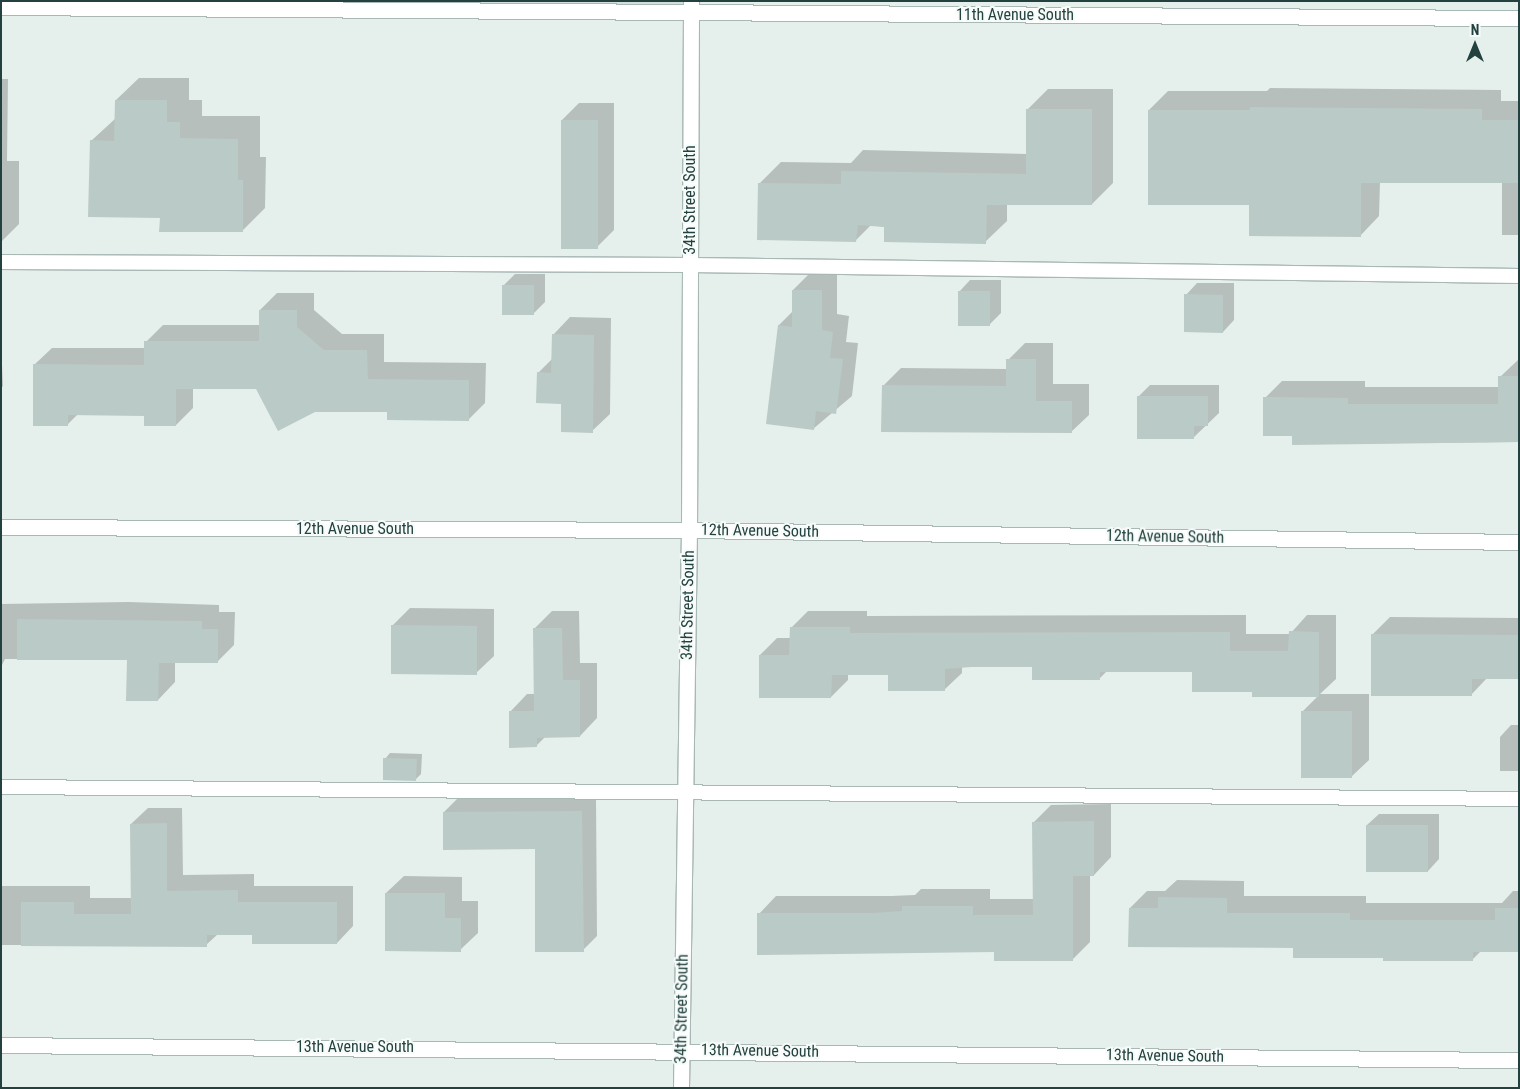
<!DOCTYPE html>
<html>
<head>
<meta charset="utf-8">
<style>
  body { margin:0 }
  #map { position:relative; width:1520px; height:1089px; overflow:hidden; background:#e5efec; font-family:"Roboto Condensed",sans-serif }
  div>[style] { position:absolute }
  .built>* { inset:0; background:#d3dfdc }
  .shadow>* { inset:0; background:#0003 }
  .building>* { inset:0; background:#bacac6 }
  .roads { filter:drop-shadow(1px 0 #a7b8b5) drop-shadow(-1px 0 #a7b8b5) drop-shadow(0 1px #a7b8b5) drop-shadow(0 -1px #a7b8b5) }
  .service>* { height:14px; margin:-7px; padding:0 7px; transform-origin:7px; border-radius:7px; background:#fff }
  .minor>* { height:15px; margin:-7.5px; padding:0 7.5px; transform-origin:7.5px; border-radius:7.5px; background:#fff }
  span { translate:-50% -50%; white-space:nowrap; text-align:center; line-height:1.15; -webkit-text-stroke:4px #f6fbf9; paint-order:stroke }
  .street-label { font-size:16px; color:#23423f }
  .frame { position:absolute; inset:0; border:2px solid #23423f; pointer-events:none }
  .north { position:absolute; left:1450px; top:20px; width:50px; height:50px; -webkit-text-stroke:4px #f6fbf9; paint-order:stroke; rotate:0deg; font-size:14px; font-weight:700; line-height:20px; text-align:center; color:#23423f }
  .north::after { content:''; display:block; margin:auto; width:18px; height:22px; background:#23423f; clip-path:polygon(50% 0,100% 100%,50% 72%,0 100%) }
</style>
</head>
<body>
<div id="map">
  <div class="built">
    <div style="clip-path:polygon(401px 1px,691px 1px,690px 14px,401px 11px)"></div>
  </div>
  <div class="shadow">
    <div style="clip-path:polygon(139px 78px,189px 78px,189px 100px,202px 100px,202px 116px,260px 116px,260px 157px,266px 157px,265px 208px,242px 231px,161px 217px,91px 141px,116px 118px,116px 100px)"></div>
    <div style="clip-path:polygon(1px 79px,8px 79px,7px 161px,19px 161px,19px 224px,1px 242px)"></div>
    <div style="clip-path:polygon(1270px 88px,1501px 90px,1501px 101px,1519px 101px,1519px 235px,1502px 235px,1502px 182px,1380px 182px,1379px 216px,1360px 236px,1250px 204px,1149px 110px,1168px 91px,1267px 91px)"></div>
    <div style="clip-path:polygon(1048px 89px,1113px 89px,1113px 183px,1092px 204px,1007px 204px,1007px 221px,985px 242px,871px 225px,856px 240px,760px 183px,781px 162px,851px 163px,863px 150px,1027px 154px,1027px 110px)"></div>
    <div style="clip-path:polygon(579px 103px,614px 103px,614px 230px,597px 247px,562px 120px)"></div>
    <div style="clip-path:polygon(515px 274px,545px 274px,545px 302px,533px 314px,504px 285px)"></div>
    <div style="clip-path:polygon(809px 274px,837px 274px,837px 314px,849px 316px,846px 342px,858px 343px,852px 396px,813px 429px,779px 325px,793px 311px,793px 290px)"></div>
    <div style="clip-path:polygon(970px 280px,1001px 280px,1001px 313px,990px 324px,959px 292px)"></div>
    <div style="clip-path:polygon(1197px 283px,1234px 283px,1234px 320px,1223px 332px,1186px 295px)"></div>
    <div style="clip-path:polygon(277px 293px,314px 293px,314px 310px,342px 334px,384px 334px,384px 362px,486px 363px,485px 403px,468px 420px,257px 388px,193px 388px,193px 408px,176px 425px,145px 415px,78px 414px,67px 425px,34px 365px,52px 348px,146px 348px,146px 342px,163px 325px,260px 325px,260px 310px)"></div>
    <div style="clip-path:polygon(570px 317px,611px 318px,610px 414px,592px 431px,538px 373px,553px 358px,553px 335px)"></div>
    <div style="clip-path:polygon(1px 343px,3px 386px,1px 389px)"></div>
    <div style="clip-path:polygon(1025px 343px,1053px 343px,1053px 384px,1089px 384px,1089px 415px,1071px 432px,883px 386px,901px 368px,1008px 369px,1008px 360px)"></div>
    <div style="clip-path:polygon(1519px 359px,1519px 442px,1293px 444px,1293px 435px,1265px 398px,1282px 381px,1365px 381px,1365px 387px,1500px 387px,1500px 377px)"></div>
    <div style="clip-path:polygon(1150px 385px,1219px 385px,1219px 413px,1193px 438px,1138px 397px)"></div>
    <div style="clip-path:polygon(129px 602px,219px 605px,219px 612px,235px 612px,234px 645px,217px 662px,175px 662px,175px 682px,158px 700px,128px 659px,5px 659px,1px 667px,1px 604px)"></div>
    <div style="clip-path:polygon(410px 608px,494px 609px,494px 656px,476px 673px,392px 626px)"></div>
    <div style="clip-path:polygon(552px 611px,579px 611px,580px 663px,597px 663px,597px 718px,580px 736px,546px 736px,536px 746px,510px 712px,527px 694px,535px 694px,535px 628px)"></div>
    <div style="clip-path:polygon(808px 611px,867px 611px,867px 616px,1246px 615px,1246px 634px,1290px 634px,1307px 615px,1336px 615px,1336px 679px,1320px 694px,1369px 694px,1369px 760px,1351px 777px,1302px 712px,1318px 696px,1253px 691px,1193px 671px,1107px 671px,1100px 678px,1033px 666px,962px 667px,962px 673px,944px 690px,889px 674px,848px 674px,848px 680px,831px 697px,760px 655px,777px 638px,791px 638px,791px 628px)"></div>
    <div style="clip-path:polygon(1390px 617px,1519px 618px,1519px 677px,1488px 677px,1471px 695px,1372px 635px)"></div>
    <div style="clip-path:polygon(1511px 725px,1519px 725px,1519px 771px,1500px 771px,1500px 737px)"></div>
    <div style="clip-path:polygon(390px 753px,422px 754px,421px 774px,416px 779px,385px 759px)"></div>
    <div style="clip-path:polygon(458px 798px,596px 798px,597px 936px,583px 950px,536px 847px,444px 812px)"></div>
    <div style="clip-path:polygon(1111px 804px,1111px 857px,1094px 875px,1090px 875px,1090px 942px,1073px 959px,995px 951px,759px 914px,776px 896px,891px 896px,915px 895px,921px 889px,990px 889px,990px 899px,1034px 899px,1033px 823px,1051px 805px)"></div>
    <div style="clip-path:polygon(148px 808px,182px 808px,183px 875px,254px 874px,254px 886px,353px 886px,353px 926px,337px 943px,253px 934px,218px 934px,206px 945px,1px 945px,1px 886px,90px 886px,90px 898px,132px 898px,131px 824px)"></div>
    <div style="clip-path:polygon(1379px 814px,1439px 814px,1439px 859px,1428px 871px,1367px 825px)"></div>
    <div style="clip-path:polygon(404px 876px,462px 877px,462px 901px,478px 901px,478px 933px,460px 950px,386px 893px)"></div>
    <div style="clip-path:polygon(1177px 880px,1244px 881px,1244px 896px,1366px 896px,1366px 903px,1502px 903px,1513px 891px,1519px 891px,1519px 951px,1481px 951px,1473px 959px,1294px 947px,1130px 908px,1147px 891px,1165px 891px)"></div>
  </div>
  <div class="building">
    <div style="clip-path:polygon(115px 100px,167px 100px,167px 122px,180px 122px,180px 138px,238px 139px,238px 180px,243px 180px,243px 232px,159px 232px,160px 218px,88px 217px,90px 140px,114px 141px)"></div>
    <div style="clip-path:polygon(1250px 107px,1482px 109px,1482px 120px,1519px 120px,1519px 183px,1361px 183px,1361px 237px,1249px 236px,1249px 205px,1148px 205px,1148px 110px,1250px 110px)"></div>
    <div style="clip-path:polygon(1026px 109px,1092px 109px,1092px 205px,987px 205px,986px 244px,884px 242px,884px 227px,858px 225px,856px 242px,757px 240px,758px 183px,841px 184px,841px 171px,1026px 174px)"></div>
    <div style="clip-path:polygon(561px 120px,598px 120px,598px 249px,561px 249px)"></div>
    <div style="clip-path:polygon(502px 285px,534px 285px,534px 315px,502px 315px)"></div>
    <div style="clip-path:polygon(792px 290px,822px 290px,822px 330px,833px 332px,830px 358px,843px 359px,836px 414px,816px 411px,814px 430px,766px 424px,778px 325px,792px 327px)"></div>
    <div style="clip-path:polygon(958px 291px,990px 291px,990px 326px,958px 326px)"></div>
    <div style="clip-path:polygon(1184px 294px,1223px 295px,1223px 333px,1184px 332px)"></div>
    <div style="clip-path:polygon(259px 310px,297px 310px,297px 327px,324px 350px,367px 350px,368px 379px,469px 380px,469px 421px,387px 420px,387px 412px,315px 412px,278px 431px,256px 389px,176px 389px,176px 426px,144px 426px,144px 416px,68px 415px,68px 426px,33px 426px,33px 364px,144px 365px,144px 341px,259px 341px)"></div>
    <div style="clip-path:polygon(552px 334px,594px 335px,593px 433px,561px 432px,561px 404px,536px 403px,537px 372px,551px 373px)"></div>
    <div style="clip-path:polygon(1006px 359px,1036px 359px,1036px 401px,1072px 401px,1072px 433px,881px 432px,882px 385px,1006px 386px)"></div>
    <div style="clip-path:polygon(1498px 376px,1519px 376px,1519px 442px,1292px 445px,1292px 436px,1263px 436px,1263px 397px,1348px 398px,1348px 404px,1498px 404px)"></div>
    <div style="clip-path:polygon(1137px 396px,1208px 396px,1208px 426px,1194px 426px,1194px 439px,1137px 439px)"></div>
    <div style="clip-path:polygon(17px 619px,202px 621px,202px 629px,218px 629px,218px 663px,159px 663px,158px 701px,126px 701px,127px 660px,17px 660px)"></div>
    <div style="clip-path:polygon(391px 625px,477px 626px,477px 675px,391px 674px)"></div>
    <div style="clip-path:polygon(790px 627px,850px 627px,850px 633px,1230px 632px,1230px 651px,1288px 651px,1289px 631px,1319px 632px,1319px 697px,1252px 697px,1252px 692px,1192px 692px,1192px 672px,1100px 672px,1100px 680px,1032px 680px,1032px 667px,971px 667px,945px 669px,945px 691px,888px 691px,888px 675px,832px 675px,831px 698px,759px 698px,759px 655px,789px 655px)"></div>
    <div style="clip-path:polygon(533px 628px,562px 628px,563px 680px,580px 680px,580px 737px,537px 738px,537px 747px,509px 748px,509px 711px,534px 711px)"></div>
    <div style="clip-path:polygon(1371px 634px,1519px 635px,1519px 679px,1472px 679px,1472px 696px,1371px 696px)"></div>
    <div style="clip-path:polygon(1301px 711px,1352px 711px,1352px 778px,1301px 778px)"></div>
    <div style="clip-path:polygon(383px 758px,417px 759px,416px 781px,383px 780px)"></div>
    <div style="clip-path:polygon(582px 811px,584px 952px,535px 952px,535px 849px,443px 850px,443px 812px)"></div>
    <div style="clip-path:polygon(1094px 821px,1094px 876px,1073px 876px,1073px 961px,994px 961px,994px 952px,757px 955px,757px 913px,873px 913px,902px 911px,902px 906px,973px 906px,973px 915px,1033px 915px,1032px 822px)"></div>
    <div style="clip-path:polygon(167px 823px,167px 891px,238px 890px,238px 902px,337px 902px,337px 944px,252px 944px,252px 935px,207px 935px,207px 947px,21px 946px,21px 902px,74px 902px,74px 914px,131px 914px,130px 824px)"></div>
    <div style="clip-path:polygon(1366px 825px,1428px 825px,1428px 872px,1366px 872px)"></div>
    <div style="clip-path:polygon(385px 893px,445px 893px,445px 918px,461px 918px,461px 952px,385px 951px)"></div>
    <div style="clip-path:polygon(1158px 897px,1227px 898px,1227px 913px,1350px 913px,1350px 920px,1495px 920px,1495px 908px,1519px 908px,1519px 952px,1473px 952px,1473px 961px,1383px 961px,1383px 958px,1293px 958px,1293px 948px,1128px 947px,1129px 908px,1158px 908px)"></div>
  </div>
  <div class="roads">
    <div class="service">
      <div style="left:1px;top:262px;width:689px;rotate:0.25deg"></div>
      <div style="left:690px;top:265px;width:829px;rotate:0.76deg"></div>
      <div style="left:1px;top:787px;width:1518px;rotate:0.45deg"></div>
    </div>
    <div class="minor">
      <div style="left:1px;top:7px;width:1518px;rotate:0.42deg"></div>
      <div style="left:1px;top:527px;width:688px;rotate:0.25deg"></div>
      <div style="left:689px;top:530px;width:830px;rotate:0.83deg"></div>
      <div style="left:1px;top:1045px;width:1518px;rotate:0.57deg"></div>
      <div style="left:681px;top:1088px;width:558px;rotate:-89.18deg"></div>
      <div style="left:689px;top:530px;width:529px;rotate:-89.78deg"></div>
    </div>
  </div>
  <div class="street-label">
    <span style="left:1015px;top:15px">11th Avenue South</span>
    <span style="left:690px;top:200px;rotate:-90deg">34th Street South</span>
    <span style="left:355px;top:529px">12th Avenue South</span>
    <span style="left:760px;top:531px;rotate:1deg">12th Avenue South</span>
    <span style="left:1165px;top:537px;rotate:1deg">12th Avenue South</span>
    <span style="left:688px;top:605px;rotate:-89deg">34th Street South</span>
    <span style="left:682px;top:1009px;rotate:-89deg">34th Street South</span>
    <span style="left:355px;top:1047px">13th Avenue South</span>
    <span style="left:760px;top:1051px;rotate:1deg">13th Avenue South</span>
    <span style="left:1165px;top:1056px;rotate:1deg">13th Avenue South</span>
  </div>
  <div class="frame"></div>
  <div class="north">N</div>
</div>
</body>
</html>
